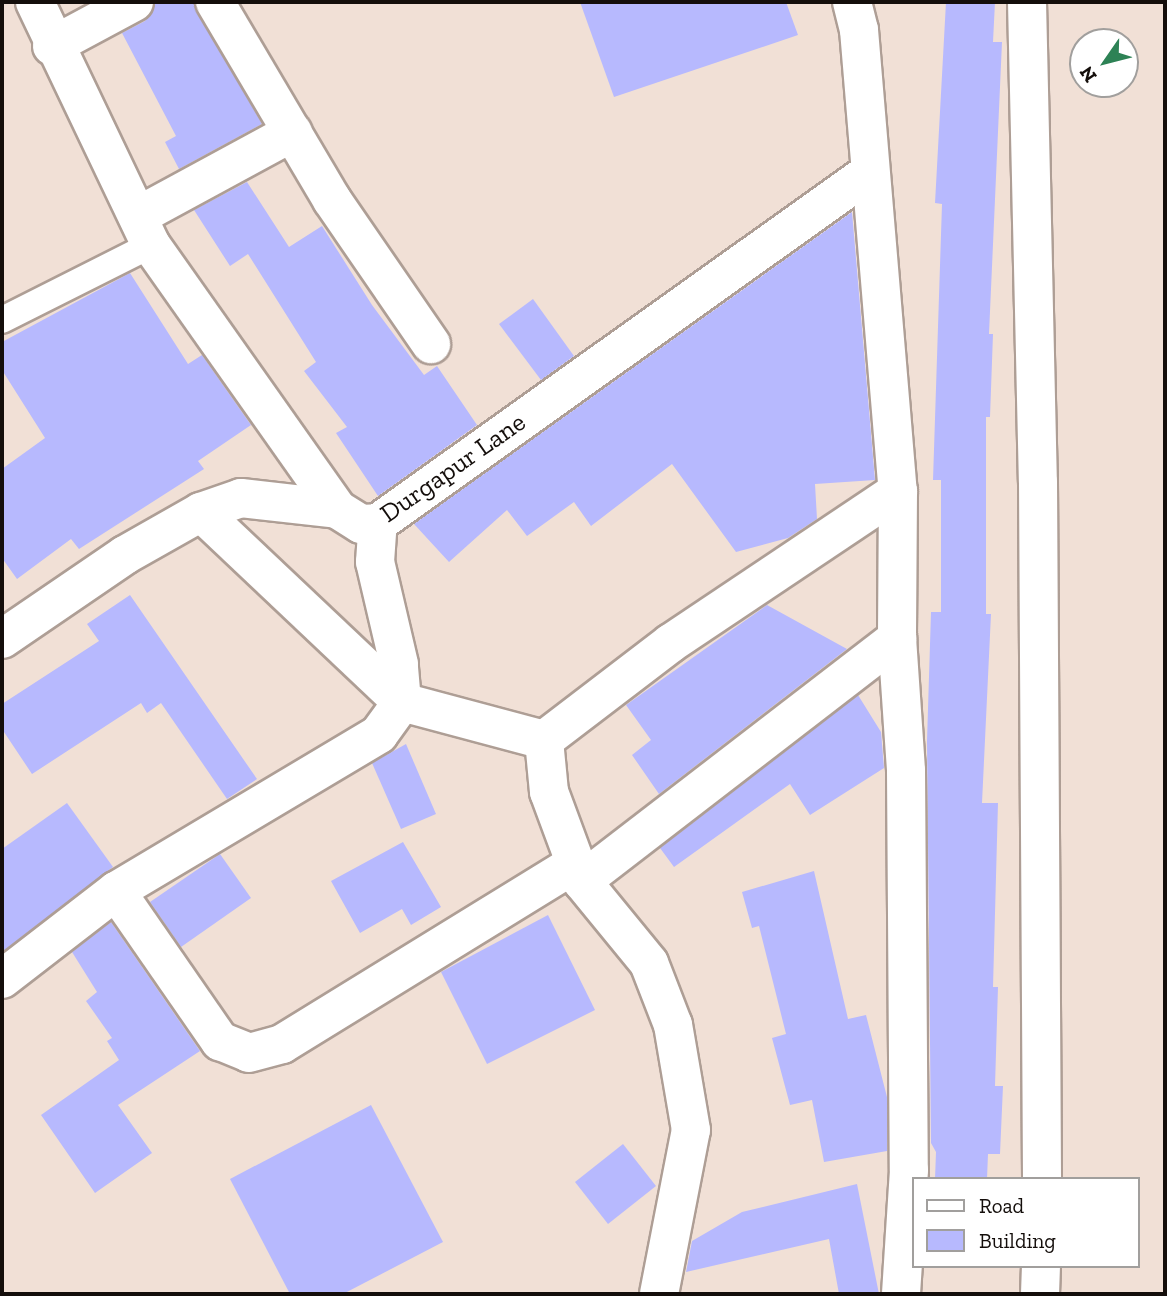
<!DOCTYPE html>
<html>
<head>
<meta charset="utf-8">
<style>
  body { margin:0 }
  #map { position:relative; width:1167px; height:1296px; overflow:hidden; background:#f1e0d6; font-family:"Zilla Slab",serif }
  div>[style] { position:absolute }
  .building>* { inset:0; background:#b7b9fe }
  .roads { filter:drop-shadow(2px 0 #ae9e95) drop-shadow(-2px 0 #ae9e95) drop-shadow(0 2px #ae9e95) drop-shadow(0 -2px #ae9e95) }
  .lane>* { height:26px; margin:-13px; padding:0 13px; transform-origin:13px; border-radius:13px; background:#fff }
  .street>* { height:38px; margin:-19px; padding:0 19px; transform-origin:19px; border-radius:19px; background:#fff }
  span { translate:-50% -50%; white-space:nowrap; text-align:center; line-height:1.15; -webkit-text-stroke:5px #fff; paint-order:stroke }
  .street-label { font-size:26px; color:#140e0b }
  .frame { position:absolute; inset:0; border:4px solid #140e0b; pointer-events:none }
  .legend { position:absolute; left:912px; top:1177px; width:228px; height:91px; box-sizing:border-box; background:#fff; border:2px solid #a19f9d; margin:0; padding:9px 12px; list-style:none; font-size:21px; color:#140e0b }
  .legend li { display:flex; align-items:center; gap:14px; height:35px }
  .legend b { width:35px; border:2px solid #a19f9d }
  .north { position:absolute; left:1069px; top:28px; width:70px; height:70px; box-sizing:border-box; background:#fff; border:2px solid #a19f9d; border-radius:50%; rotate:235deg; font-size:19px; font-weight:700; line-height:28px; text-align:center; color:#140e0b }
  .north::after { content:''; display:block; margin:auto; width:24px; height:32px; background:#2d8255; clip-path:polygon(50% 0,100% 100%,50% 72%,0 100%) }
</style>
</head>
<body>
<div id="map">
  <div class="building">
    <div style="clip-path:polygon(156px 2px,193px 2px,262px 124px,179px 169px,165px 142px,176px 136px,122px 33px,145px 21px)"></div>
    <div style="clip-path:polygon(580px 2px,786px 2px,798px 35px,614px 97px)"></div>
    <div style="clip-path:polygon(946px 2px,995px 2px,993px 42px,1002px 42px,989px 334px,993px 334px,990px 417px,986px 417px,986px 614px,991px 614px,982px 803px,998px 803px,993px 987px,998px 987px,995px 1086px,1003px 1086px,1000px 1154px,988px 1154px,987px 1179px,935px 1179px,936px 1152px,931px 1143px,927px 741px,931px 612px,941px 612px,941px 480px,933px 480px,942px 204px,935px 203px)"></div>
    <div style="clip-path:polygon(247px 182px,289px 247px,322px 226px,372px 305px,424px 375px,437px 366px,477px 425px,378px 496px,336px 433px,347px 427px,304px 371px,316px 362px,248px 254px,230px 266px,194px 210px)"></div>
    <div style="clip-path:polygon(852px 212px,875px 480px,815px 484px,817px 519px,788px 538px,736px 552px,672px 464px,591px 526px,574px 502px,527px 536px,507px 510px,449px 562px,414px 524px)"></div>
    <div style="clip-path:polygon(130px 273px,188px 364px,202px 355px,251px 425px,198px 461px,204px 469px,79px 549px,71px 539px,17px 579px,2px 558px,2px 469px,45px 438px,2px 370px,2px 342px)"></div>
    <div style="clip-path:polygon(533px 299px,574px 356px,541px 380px,499px 324px)"></div>
    <div style="clip-path:polygon(130px 595px,257px 779px,227px 799px,161px 703px,147px 713px,141px 703px,32px 774px,2px 729px,2px 704px,99px 641px,87px 624px)"></div>
    <div style="clip-path:polygon(767px 605px,847px 649px,659px 794px,632px 755px,651px 740px,626px 705px)"></div>
    <div style="clip-path:polygon(858px 695px,881px 732px,884px 768px,810px 815px,790px 784px,674px 867px,660px 848px)"></div>
    <div style="clip-path:polygon(406px 744px,436px 814px,401px 829px,372px 763px)"></div>
    <div style="clip-path:polygon(67px 803px,113px 867px,2px 952px,2px 849px)"></div>
    <div style="clip-path:polygon(403px 842px,441px 907px,411px 925px,402px 909px,360px 933px,331px 881px)"></div>
    <div style="clip-path:polygon(220px 854px,251px 898px,181px 947px,150px 902px)"></div>
    <div style="clip-path:polygon(814px 871px,848px 1019px,866px 1015px,887px 1097px,887px 1151px,824px 1162px,812px 1100px,790px 1105px,772px 1038px,786px 1034px,759px 926px,752px 928px,742px 892px)"></div>
    <div style="clip-path:polygon(548px 915px,595px 1010px,487px 1064px,441px 972px)"></div>
    <div style="clip-path:polygon(111px 922px,200px 1051px,118px 1105px,152px 1153px,95px 1193px,41px 1115px,119px 1060px,107px 1041px,112px 1038px,86px 1001px,97px 992px,72px 952px)"></div>
    <div style="clip-path:polygon(371px 1105px,443px 1242px,343px 1294px,290px 1294px,230px 1179px)"></div>
    <div style="clip-path:polygon(623px 1144px,656px 1186px,608px 1224px,575px 1182px)"></div>
    <div style="clip-path:polygon(857px 1184px,879px 1294px,839px 1294px,829px 1239px,686px 1272px,692px 1241px,742px 1212px)"></div>
  </div>
  <div class="roads">
    <div class="lane">
      <div style="left:2px;top:320px;width:167px;rotate:-26.7deg"></div>
    </div>
    <div class="street">
      <div style="left:35px;top:2px;width:269px;rotate:64.5deg"></div>
      <div style="left:151px;top:245px;width:323px;rotate:54.8deg"></div>
      <div style="left:215px;top:2px;width:230px;rotate:59.4deg"></div>
      <div style="left:332px;top:200px;width:175px;rotate:55.5deg"></div>
      <div style="left:852px;top:2px;width:29px;rotate:76deg"></div>
      <div style="left:859px;top:30px;width:463px;rotate:85.2deg"></div>
      <div style="left:898px;top:491px;width:147px;rotate:90.4deg"></div>
      <div style="left:897px;top:638px;width:133px;rotate:86.1deg"></div>
      <div style="left:906px;top:771px;width:399px;rotate:89.6deg"></div>
      <div style="left:909px;top:1170px;width:124px;rotate:93.7deg"></div>
      <div style="left:1027px;top:2px;width:480px;rotate:88.7deg"></div>
      <div style="left:1038px;top:482px;width:697px;rotate:89.67deg"></div>
      <div style="left:52px;top:46px;width:93px;rotate:-28.2deg"></div>
      <div style="left:138px;top:216px;width:176px;rotate:-28.5deg"></div>
      <div style="left:201px;top:512px;width:277px;rotate:43.4deg"></div>
      <div style="left:402px;top:702px;width:147px;rotate:15deg"></div>
      <div style="left:2px;top:639px;width:149px;rotate:-34.3deg"></div>
      <div style="left:125px;top:555px;width:87px;rotate:-29.5deg"></div>
      <div style="left:201px;top:512px;width:42px;rotate:-19.3deg"></div>
      <div style="left:241px;top:498px;width:97px;rotate:6.5deg"></div>
      <div style="left:337px;top:509px;width:28px;rotate:32deg"></div>
      <div style="left:361px;top:524px;width:17px;rotate:-3deg"></div>
      <div style="left:378px;top:523px;width:604px;rotate:-35.5deg"></div>
      <div style="left:582px;top:881px;width:398px;rotate:-37.6deg"></div>
      <div style="left:116px;top:891px;width:183px;rotate:55.3deg"></div>
      <div style="left:220px;top:1041px;width:31px;rotate:22deg"></div>
      <div style="left:249px;top:1053px;width:34px;rotate:-15deg"></div>
      <div style="left:282px;top:1044px;width:345px;rotate:-31.6deg"></div>
      <div style="left:2px;top:979px;width:144px;rotate:-37.7deg"></div>
      <div style="left:116px;top:891px;width:306px;rotate:-30.8deg"></div>
      <div style="left:379px;top:734px;width:39px;rotate:-54deg"></div>
      <div style="left:402px;top:702px;width:38px;rotate:-95deg"></div>
      <div style="left:399px;top:664px;width:105px;rotate:-103.2deg"></div>
      <div style="left:375px;top:562px;width:39px;rotate:-86deg"></div>
      <div style="left:659px;top:1294px;width:167px;rotate:-79deg"></div>
      <div style="left:691px;top:1130px;width:107px;rotate:-99.7deg"></div>
      <div style="left:673px;top:1025px;width:66px;rotate:-111.2deg"></div>
      <div style="left:649px;top:963px;width:106px;rotate:-129.3deg"></div>
      <div style="left:582px;top:881px;width:95px;rotate:-110.3deg"></div>
      <div style="left:549px;top:792px;width:52px;rotate:-95.5deg"></div>
      <div style="left:544px;top:740px;width:160px;rotate:-37.4deg"></div>
      <div style="left:671px;top:643px;width:273px;rotate:-33.8deg"></div>
      <div style="left:1040px;top:1294px;width:28px;rotate:-88deg"></div>
    </div>
  </div>
  <div class="street-label">
    <span style="left:453px;top:468px;rotate:-35deg">Durgapur Lane</span>
  </div>
  <div class="frame"></div>
  <ul class="legend">
  <li><b style="height:9px;background:#fff"></b>Road</li>
  <li><b style="height:19px;background:#b7b9fe"></b>Building</li>
  </ul>
  <div class="north">N</div>
</div>
</body>
</html>
